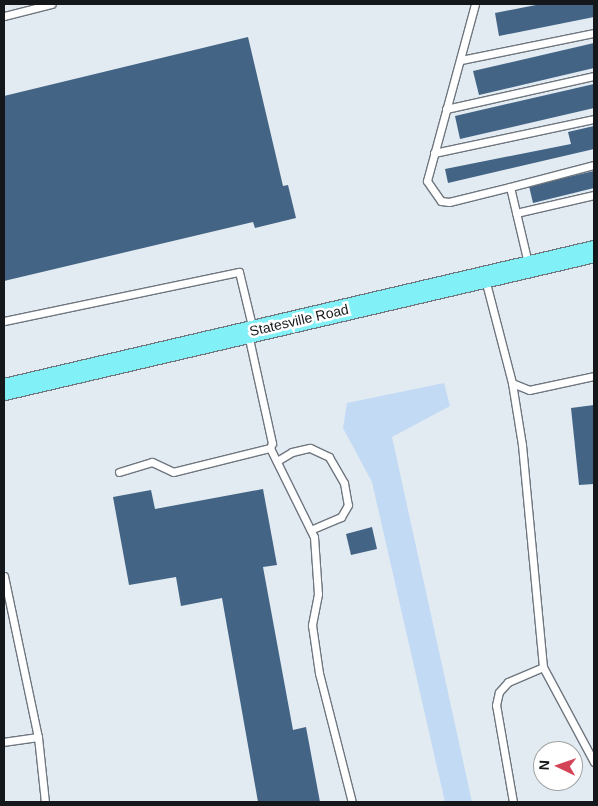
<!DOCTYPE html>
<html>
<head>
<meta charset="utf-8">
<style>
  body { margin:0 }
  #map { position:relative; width:598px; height:806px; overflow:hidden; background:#e2eaf2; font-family:Arial,sans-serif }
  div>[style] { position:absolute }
  .green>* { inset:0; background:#c2daf3 }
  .building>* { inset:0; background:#436484 }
  .roads { filter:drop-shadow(1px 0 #6f767e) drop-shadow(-1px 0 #6f767e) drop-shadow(0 1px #6f767e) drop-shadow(0 -1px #6f767e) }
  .lane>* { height:7px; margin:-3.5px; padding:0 3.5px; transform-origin:3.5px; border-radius:3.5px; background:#fff }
  .primary>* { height:21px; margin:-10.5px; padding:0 10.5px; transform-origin:10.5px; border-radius:10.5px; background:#81f0f7 }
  span { translate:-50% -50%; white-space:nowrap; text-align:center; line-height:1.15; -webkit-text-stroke:5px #fff; paint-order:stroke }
  .street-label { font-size:14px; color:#15181a }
  .frame { position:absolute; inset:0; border:5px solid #15181a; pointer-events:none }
  .north { position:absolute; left:533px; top:741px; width:50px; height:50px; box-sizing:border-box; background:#fff; border:1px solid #a1a3a3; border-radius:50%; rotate:273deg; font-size:14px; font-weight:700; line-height:20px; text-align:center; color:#15181a }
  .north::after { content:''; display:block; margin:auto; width:18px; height:22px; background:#d44457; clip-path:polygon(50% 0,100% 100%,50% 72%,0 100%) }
</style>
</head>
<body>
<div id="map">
  <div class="green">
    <div style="clip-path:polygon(444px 383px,450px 406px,392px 437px,472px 802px,445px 802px,372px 482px,343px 428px,347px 403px)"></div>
  </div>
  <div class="building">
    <div style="clip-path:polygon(541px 4px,594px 4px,594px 17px,499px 36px,495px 13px)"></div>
    <div style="clip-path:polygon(248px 37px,283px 186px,288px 185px,296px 218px,255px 228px,253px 222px,4px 281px,4px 96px)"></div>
    <div style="clip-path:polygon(594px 43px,594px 68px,479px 95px,473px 71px)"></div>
    <div style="clip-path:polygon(594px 84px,594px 108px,460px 139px,455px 116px)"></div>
    <div style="clip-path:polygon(594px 126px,594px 149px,448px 183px,445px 169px,571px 144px,568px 132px)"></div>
    <div style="clip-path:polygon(594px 171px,594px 188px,533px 203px,529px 186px)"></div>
    <div style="clip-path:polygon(594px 405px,594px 484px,579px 485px,571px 408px)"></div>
    <div style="clip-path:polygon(263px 489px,277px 565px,263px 567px,293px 730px,306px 727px,320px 802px,258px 802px,222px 598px,181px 606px,176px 577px,129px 585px,113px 497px,151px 490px,155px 509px)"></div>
    <div style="clip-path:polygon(372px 527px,377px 549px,351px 555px,346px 534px)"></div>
  </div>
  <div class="roads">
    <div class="lane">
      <div style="left:475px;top:4px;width:183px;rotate:105.2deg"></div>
      <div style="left:427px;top:181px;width:24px;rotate:55deg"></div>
      <div style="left:441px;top:201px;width:8px;rotate:7deg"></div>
      <div style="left:449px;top:202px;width:63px;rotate:-13.8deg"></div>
      <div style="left:510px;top:187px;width:78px;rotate:76.7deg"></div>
      <div style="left:4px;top:16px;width:49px;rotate:-14.3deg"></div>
      <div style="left:461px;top:60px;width:136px;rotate:-11.5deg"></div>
      <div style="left:446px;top:109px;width:152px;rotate:-12.6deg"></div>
      <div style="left:434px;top:153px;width:164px;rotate:-12deg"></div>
      <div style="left:510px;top:187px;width:87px;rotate:-14.7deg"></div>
      <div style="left:516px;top:213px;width:80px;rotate:-13deg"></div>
      <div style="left:485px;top:279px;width:107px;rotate:75.4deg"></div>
      <div style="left:512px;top:383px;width:18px;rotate:22deg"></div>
      <div style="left:529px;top:390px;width:66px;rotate:-12.2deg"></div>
      <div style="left:4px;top:321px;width:240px;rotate:-11.8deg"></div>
      <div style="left:239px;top:272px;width:60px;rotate:76.4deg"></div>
      <div style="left:512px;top:383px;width:63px;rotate:80.8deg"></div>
      <div style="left:522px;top:445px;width:223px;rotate:84.6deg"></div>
      <div style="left:543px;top:667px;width:108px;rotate:61.8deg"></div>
      <div style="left:270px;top:448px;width:99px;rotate:63.7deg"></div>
      <div style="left:314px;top:537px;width:57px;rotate:86deg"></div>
      <div style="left:318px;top:594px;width:32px;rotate:101deg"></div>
      <div style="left:312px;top:625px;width:49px;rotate:81.7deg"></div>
      <div style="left:319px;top:673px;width:133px;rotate:75.7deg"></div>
      <div style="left:277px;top:461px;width:17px;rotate:-31deg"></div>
      <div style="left:292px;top:452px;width:18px;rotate:-13deg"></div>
      <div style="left:310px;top:448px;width:21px;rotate:25deg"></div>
      <div style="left:329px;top:457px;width:30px;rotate:60deg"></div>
      <div style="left:344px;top:483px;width:22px;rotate:80deg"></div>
      <div style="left:348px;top:505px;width:14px;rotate:120deg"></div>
      <div style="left:341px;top:517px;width:33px;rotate:157deg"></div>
      <div style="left:119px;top:472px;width:34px;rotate:-17deg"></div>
      <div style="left:152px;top:462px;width:23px;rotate:25deg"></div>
      <div style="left:173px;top:472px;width:100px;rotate:-13.9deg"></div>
      <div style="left:270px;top:448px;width:5px;rotate:-68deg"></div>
      <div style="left:272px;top:443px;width:112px;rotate:-102.4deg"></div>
      <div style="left:4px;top:576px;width:165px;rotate:78.1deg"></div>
      <div style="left:38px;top:737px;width:34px;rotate:172deg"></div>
      <div style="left:38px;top:737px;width:65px;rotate:83.9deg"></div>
      <div style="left:513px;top:802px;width:98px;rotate:-99.9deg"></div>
      <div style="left:496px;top:705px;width:13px;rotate:-77deg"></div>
      <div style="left:499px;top:692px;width:13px;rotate:-48deg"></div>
      <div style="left:508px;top:682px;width:38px;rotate:-23deg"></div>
    </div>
    <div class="primary">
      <div style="left:4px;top:389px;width:606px;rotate:-13.16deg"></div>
    </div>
  </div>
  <div class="street-label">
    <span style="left:299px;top:320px;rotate:-13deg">Statesville Road</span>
  </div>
  <div class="frame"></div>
  <div class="north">N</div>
</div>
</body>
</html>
